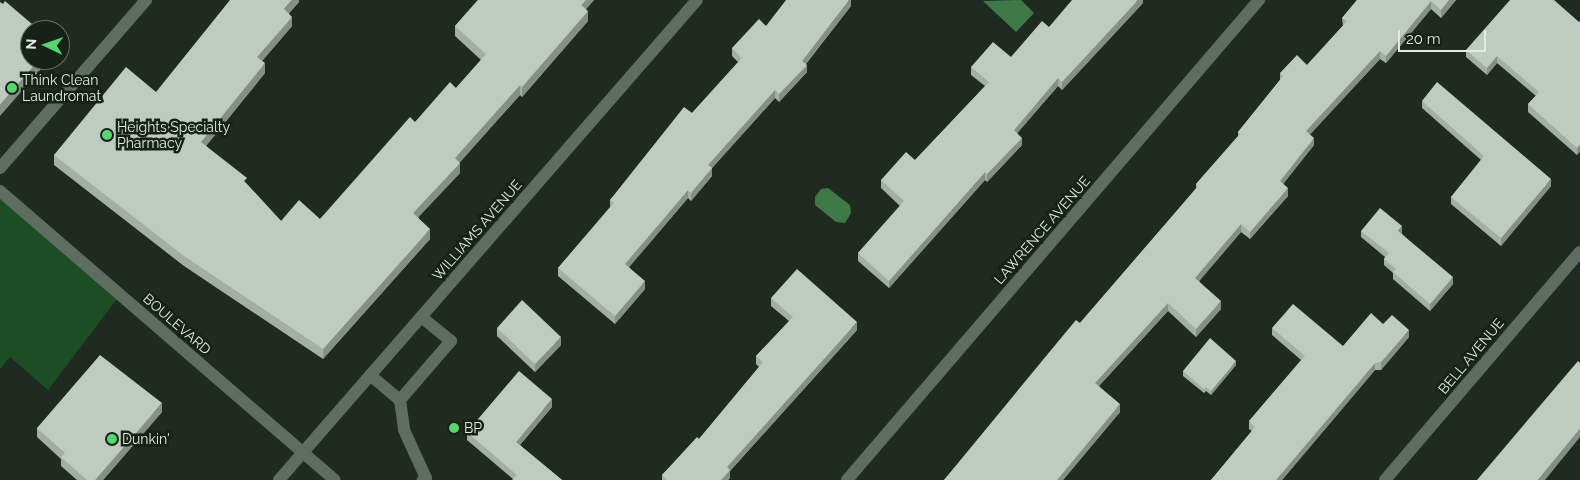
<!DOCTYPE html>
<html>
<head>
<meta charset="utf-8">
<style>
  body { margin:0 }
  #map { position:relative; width:1580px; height:480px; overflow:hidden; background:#1f2a20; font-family:Raleway,sans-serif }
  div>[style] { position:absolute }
  .green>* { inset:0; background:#1c4d25 }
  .water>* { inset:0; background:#407948 }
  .lane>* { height:12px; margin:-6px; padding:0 6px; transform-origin:6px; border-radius:6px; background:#5f6c60 }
  .street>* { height:12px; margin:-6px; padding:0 6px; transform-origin:6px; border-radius:6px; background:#5f6c60 }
  .secondary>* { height:12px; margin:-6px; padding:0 6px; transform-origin:6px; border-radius:6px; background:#5f6c60 }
  .wall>* { inset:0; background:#a3afa4 }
  .shaded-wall>* { inset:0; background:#858f86 }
  .building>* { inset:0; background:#beccbf }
  .dots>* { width:14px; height:14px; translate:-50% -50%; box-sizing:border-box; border:2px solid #162117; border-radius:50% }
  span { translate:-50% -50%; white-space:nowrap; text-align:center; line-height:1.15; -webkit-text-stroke:5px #162117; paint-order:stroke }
  .poi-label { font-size:14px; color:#e2e9e3 }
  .left { translate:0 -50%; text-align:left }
  .street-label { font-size:14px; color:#e2e9e3 }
  .north { position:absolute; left:20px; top:20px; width:50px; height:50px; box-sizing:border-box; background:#162117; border:1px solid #687169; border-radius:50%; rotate:273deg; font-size:14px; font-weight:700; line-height:20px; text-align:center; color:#e2e9e3 }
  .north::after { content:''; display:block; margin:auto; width:18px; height:22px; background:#59d56f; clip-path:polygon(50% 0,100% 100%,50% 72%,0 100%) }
  .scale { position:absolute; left:1398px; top:30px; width:88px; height:22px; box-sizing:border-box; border:2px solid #e2e9e3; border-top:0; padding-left:6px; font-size:15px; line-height:18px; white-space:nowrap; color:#e2e9e3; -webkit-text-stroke:4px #162117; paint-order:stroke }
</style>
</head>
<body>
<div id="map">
  <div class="green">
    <div style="clip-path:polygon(0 199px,120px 295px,48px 390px,10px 357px,0 369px)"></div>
  </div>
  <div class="water">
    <div style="clip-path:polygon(1021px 0,1034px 13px,1016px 32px,983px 1px)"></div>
    <div style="clip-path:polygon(828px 188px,850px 205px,851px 213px,845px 223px,836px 222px,815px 205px,815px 197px,821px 189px)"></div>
  </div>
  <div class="lane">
    <div style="left:370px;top:375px;width:39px;rotate:40deg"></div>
    <div style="left:400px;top:400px;width:30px;rotate:82deg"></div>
    <div style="left:404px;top:430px;width:53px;rotate:65.4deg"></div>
    <div style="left:426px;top:478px;width:4px;rotate:146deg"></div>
    <div style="left:400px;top:400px;width:78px;rotate:-49.2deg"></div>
    <div style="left:451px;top:341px;width:38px;rotate:-141deg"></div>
  </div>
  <div class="street">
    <div style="left:0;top:168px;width:223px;rotate:-49deg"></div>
    <div style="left:847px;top:480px;width:633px;rotate:-49.36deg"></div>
    <div style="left:1385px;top:480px;width:300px;rotate:-49.5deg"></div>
  </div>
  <div class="secondary">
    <div style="left:0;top:191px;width:442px;rotate:40.8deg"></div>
    <div style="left:279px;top:480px;width:636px;rotate:-48.95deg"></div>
  </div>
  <div class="wall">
    <div style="clip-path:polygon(299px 0,299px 2px,289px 13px,292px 26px,262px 61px,265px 73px,206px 146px,247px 184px,281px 221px,320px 219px,415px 122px,456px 88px,481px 60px,455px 36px,455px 26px,478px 0,594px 0,586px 9px,588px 21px,522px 97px,520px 95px,459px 162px,460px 173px,418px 217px,430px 239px,323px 359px,184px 266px,54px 165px,54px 155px,156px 92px)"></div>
    <div style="clip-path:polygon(851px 0,851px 6px,806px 64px,807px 72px,779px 102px,775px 98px,712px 168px,712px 176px,691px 201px,688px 198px,629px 267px,645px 289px,615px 324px,558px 276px,558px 268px,610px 207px,610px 200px,692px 113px,738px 62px,732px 56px,732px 48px,766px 26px)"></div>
    <div style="clip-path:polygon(1143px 0,1143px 3px,1062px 90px,1058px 86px,1017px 133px,1022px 145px,987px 182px,985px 180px,889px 288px,858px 261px,858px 253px,900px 206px,881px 188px,881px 180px,915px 160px,985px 86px,971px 75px,971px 67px,1011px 57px,1049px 27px)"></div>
    <div style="clip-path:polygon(1357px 0,1456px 0,1441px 18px,1431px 9px,1386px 63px,1380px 59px,1310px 134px,1314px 145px,1283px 184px,1288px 196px,1250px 239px,1241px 232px,1199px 281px,1221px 309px,1196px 337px,1168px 311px,1099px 386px,1120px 412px,1063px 480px,944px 480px,1196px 189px,1196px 184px,1238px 136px,1238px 132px,1280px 80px,1280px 73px,1307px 65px,1343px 26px,1342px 18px)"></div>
    <div style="clip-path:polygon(1579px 22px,1577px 155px,1528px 112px,1528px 104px,1536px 96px,1497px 63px,1487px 75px,1466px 57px,1466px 50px)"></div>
    <div style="clip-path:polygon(1422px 101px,1551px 186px,1501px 246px,1451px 204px,1451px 197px,1481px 160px,1422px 108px)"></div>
    <div style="clip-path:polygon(1361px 231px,1402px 233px,1402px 234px,1453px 284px,1430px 311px,1393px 279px,1393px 273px,1384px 265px,1384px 259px,1385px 257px,1361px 237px)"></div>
    <div style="clip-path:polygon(771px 298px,857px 330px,730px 471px,730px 478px,728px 480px,662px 480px,662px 475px,699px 439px,759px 367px,756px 364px,756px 356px,789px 321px,771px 306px)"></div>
    <div style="clip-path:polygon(1383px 324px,1409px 337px,1381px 370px,1375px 370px,1282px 480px,1211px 480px,1252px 431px,1249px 429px,1249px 421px,1301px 360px,1272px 335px,1272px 328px,1343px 346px)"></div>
    <div style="clip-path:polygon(497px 328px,561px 345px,535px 372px,497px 336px)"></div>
    <div style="clip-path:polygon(1236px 365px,1211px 395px,1206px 391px,1204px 393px,1183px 376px,1183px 371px)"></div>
    <div style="clip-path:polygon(552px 407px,520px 445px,562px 480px,513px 479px,467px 440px,467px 432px)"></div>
    <div style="clip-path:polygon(162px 412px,103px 480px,77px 480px,61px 466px,61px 459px,37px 437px,37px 428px)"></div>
  </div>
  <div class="shaded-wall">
    <div style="clip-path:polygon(292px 0,299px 0,299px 2px,284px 19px,284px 9px)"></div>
    <div style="clip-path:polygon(586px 0,594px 0,581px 15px,581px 5px)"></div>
    <div style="clip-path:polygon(849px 0,851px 0,851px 6px,802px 68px,802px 61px)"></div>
    <div style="clip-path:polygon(1138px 0,1143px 0,1143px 3px,1062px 90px,1062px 82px)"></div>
    <div style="clip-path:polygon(1449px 0,1456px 0,1441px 18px,1441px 10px)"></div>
    <div style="clip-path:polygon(1431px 1px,1431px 9px,1386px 63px,1386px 56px)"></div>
    <div style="clip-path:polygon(588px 11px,588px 21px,522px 97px,522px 87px)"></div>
    <div style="clip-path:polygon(292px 17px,292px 26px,257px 67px,257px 57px)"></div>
    <div style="clip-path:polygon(1380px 51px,1380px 59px,1306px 139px,1306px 131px)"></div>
    <div style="clip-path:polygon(1497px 56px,1497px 63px,1487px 75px,1487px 68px)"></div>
    <div style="clip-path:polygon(39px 60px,49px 60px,0 116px,0 105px)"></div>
    <div style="clip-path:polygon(265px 63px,265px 73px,201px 152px,201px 142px)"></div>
    <div style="clip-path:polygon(807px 65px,807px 72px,779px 102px,779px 94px)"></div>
    <div style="clip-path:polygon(1058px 78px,1058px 86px,1014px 137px,1014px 130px)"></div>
    <div style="clip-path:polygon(520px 85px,520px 95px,455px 168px,455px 158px)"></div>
    <div style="clip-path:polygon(775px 90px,775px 98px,712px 168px,712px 176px,691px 201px,691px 193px,708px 165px)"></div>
    <div style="clip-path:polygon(1022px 138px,1022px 145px,987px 182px,987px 174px)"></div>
    <div style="clip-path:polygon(1314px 138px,1314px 145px,1280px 188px,1280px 181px)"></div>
    <div style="clip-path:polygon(1580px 145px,1580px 152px,1577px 155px,1577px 148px)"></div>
    <div style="clip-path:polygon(460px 163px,460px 173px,413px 223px,413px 213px)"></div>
    <div style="clip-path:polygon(985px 172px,985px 180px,889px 288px,889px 281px)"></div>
    <div style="clip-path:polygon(1551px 179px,1551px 186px,1501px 246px,1501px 238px)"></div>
    <div style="clip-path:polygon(1288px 188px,1288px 196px,1250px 239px,1250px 232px)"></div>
    <div style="clip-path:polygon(688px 190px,688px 198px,625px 272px,625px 264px)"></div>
    <div style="clip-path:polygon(1241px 224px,1241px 232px,1195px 286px,1195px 278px)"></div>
    <div style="clip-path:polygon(1402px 226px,1402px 233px,1398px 238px,1398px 231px)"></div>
    <div style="clip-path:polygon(430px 229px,430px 239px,323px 359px,323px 349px)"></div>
    <div style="clip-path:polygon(1453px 277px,1453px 284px,1430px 311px,1430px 304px)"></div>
    <div style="clip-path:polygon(645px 281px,645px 289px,615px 324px,615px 316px)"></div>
    <div style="clip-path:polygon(1221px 301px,1221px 309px,1196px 337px,1196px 329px)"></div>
    <div style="clip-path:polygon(1168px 303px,1168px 311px,1095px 390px,1095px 383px)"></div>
    <div style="clip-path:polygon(857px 322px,857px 330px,730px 471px,730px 478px,728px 480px,721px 480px,727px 467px)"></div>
    <div style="clip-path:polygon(1409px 330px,1409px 337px,1381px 370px,1381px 362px)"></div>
    <div style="clip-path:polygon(561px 337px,561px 345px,535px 372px,535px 364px)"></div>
    <div style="clip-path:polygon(1236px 361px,1236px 365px,1211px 395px,1211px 391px)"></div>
    <div style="clip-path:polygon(1375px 363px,1375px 370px,1282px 480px,1276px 480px)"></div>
    <div style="clip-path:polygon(552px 399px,552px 407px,516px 449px,516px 442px)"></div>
    <div style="clip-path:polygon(162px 403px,162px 412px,103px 480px,95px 480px)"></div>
    <div style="clip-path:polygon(1120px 404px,1120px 412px,1063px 480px,1057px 480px)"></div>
    <div style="clip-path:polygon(1580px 429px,1580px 437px,1545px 480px,1538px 480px)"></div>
  </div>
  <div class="building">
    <div style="clip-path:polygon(230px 0,292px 0,284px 9px,292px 17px,257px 57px,265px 63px,201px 142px,247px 178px,244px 181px,281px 221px,299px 200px,320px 219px,410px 117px,415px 122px,450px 82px,456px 88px,486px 54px,455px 26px,478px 0,586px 0,581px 5px,588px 11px,522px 87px,520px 85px,455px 158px,460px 163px,413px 213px,430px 229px,323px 349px,184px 256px,54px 155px,126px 67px,156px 92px)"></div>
    <div style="clip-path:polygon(786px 0,849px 0,802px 61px,807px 65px,779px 94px,775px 90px,708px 165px,712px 168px,691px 193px,688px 190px,625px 264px,645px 281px,615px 316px,558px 268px,614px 203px,610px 200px,684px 107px,692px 113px,742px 58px,732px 48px,759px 19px,766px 26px)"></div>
    <div style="clip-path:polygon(1072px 0,1138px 0,1062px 82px,1058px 78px,1014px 130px,1022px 138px,987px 174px,985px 172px,889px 281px,858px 253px,904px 201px,881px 180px,906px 152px,915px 160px,989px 82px,971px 67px,993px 42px,1011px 57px,1042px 21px,1049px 27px)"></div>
    <div style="clip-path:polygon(1357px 0,1449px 0,1441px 10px,1431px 1px,1386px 56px,1380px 51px,1306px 131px,1314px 138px,1280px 181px,1288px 188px,1250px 232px,1241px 224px,1195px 278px,1221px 301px,1196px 329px,1168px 303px,1095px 383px,1120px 404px,1057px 480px,944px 480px,1061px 338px,1076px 320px,1080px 323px,1198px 186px,1196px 184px,1240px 134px,1238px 132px,1283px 76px,1280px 73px,1297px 55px,1307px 65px,1347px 21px,1342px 18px)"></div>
    <div style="clip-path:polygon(1510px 0,1554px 0,1579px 22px,1580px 21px,1580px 145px,1577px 148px,1528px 104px,1539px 92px,1497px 56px,1487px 68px,1466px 50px)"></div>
    <div style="clip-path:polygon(5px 1px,39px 30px,30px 30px,30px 60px,39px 60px,0 105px,0 2px,3px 4px)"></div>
    <div style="clip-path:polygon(1437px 82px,1551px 179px,1501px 238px,1451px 197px,1484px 156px,1422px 101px)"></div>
    <div style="clip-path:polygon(1380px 208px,1402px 226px,1398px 231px,1453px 277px,1430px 304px,1393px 272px,1396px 269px,1384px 259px,1389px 253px,1361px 231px)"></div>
    <div style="clip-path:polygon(797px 269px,857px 322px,727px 467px,730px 470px,721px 480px,667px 480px,662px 475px,697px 437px,699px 439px,763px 362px,756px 356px,793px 317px,771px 298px)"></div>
    <div style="clip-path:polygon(522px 300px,561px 337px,535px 364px,497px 328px)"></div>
    <div style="clip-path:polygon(1293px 304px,1343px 346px,1371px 313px,1383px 324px,1392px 315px,1409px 330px,1381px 362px,1375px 363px,1276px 480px,1211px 480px,1255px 427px,1249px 421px,1305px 356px,1272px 328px)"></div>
    <div style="clip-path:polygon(1210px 338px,1236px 361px,1211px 391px,1206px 387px,1204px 389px,1183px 371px)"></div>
    <div style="clip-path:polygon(100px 355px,162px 403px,95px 480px,87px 480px,61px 457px,65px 453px,37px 428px)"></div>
    <div style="clip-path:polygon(1578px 361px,1580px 363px,1580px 429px,1538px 480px,1477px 480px)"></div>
    <div style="clip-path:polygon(519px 371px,552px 399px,516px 442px,562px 480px,512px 480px,517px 475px,467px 432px)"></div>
  </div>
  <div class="dots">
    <div style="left:12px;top:88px;background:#59d56f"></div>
    <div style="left:107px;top:135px;background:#59d56f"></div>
    <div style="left:454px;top:428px;background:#59d56f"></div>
    <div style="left:112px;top:439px;background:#59d56f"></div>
  </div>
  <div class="poi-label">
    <span class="left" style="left:22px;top:88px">Think Clean<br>Laundromat</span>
    <span class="left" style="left:117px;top:135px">Heights Specialty<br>Pharmacy</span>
    <span class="left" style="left:464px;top:428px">BP</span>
    <span class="left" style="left:122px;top:439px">Dunkin'</span>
  </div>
  <div class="street-label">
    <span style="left:477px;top:230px;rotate:-49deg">WILLIAMS AVENUE</span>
    <span style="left:1042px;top:230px;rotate:-49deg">LAWRENCE AVENUE</span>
    <span style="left:177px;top:324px;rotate:41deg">BOULEVARD</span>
    <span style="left:1471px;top:356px;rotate:-50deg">BELL AVENUE</span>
  </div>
  <div class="north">N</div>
  <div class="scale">20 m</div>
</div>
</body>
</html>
